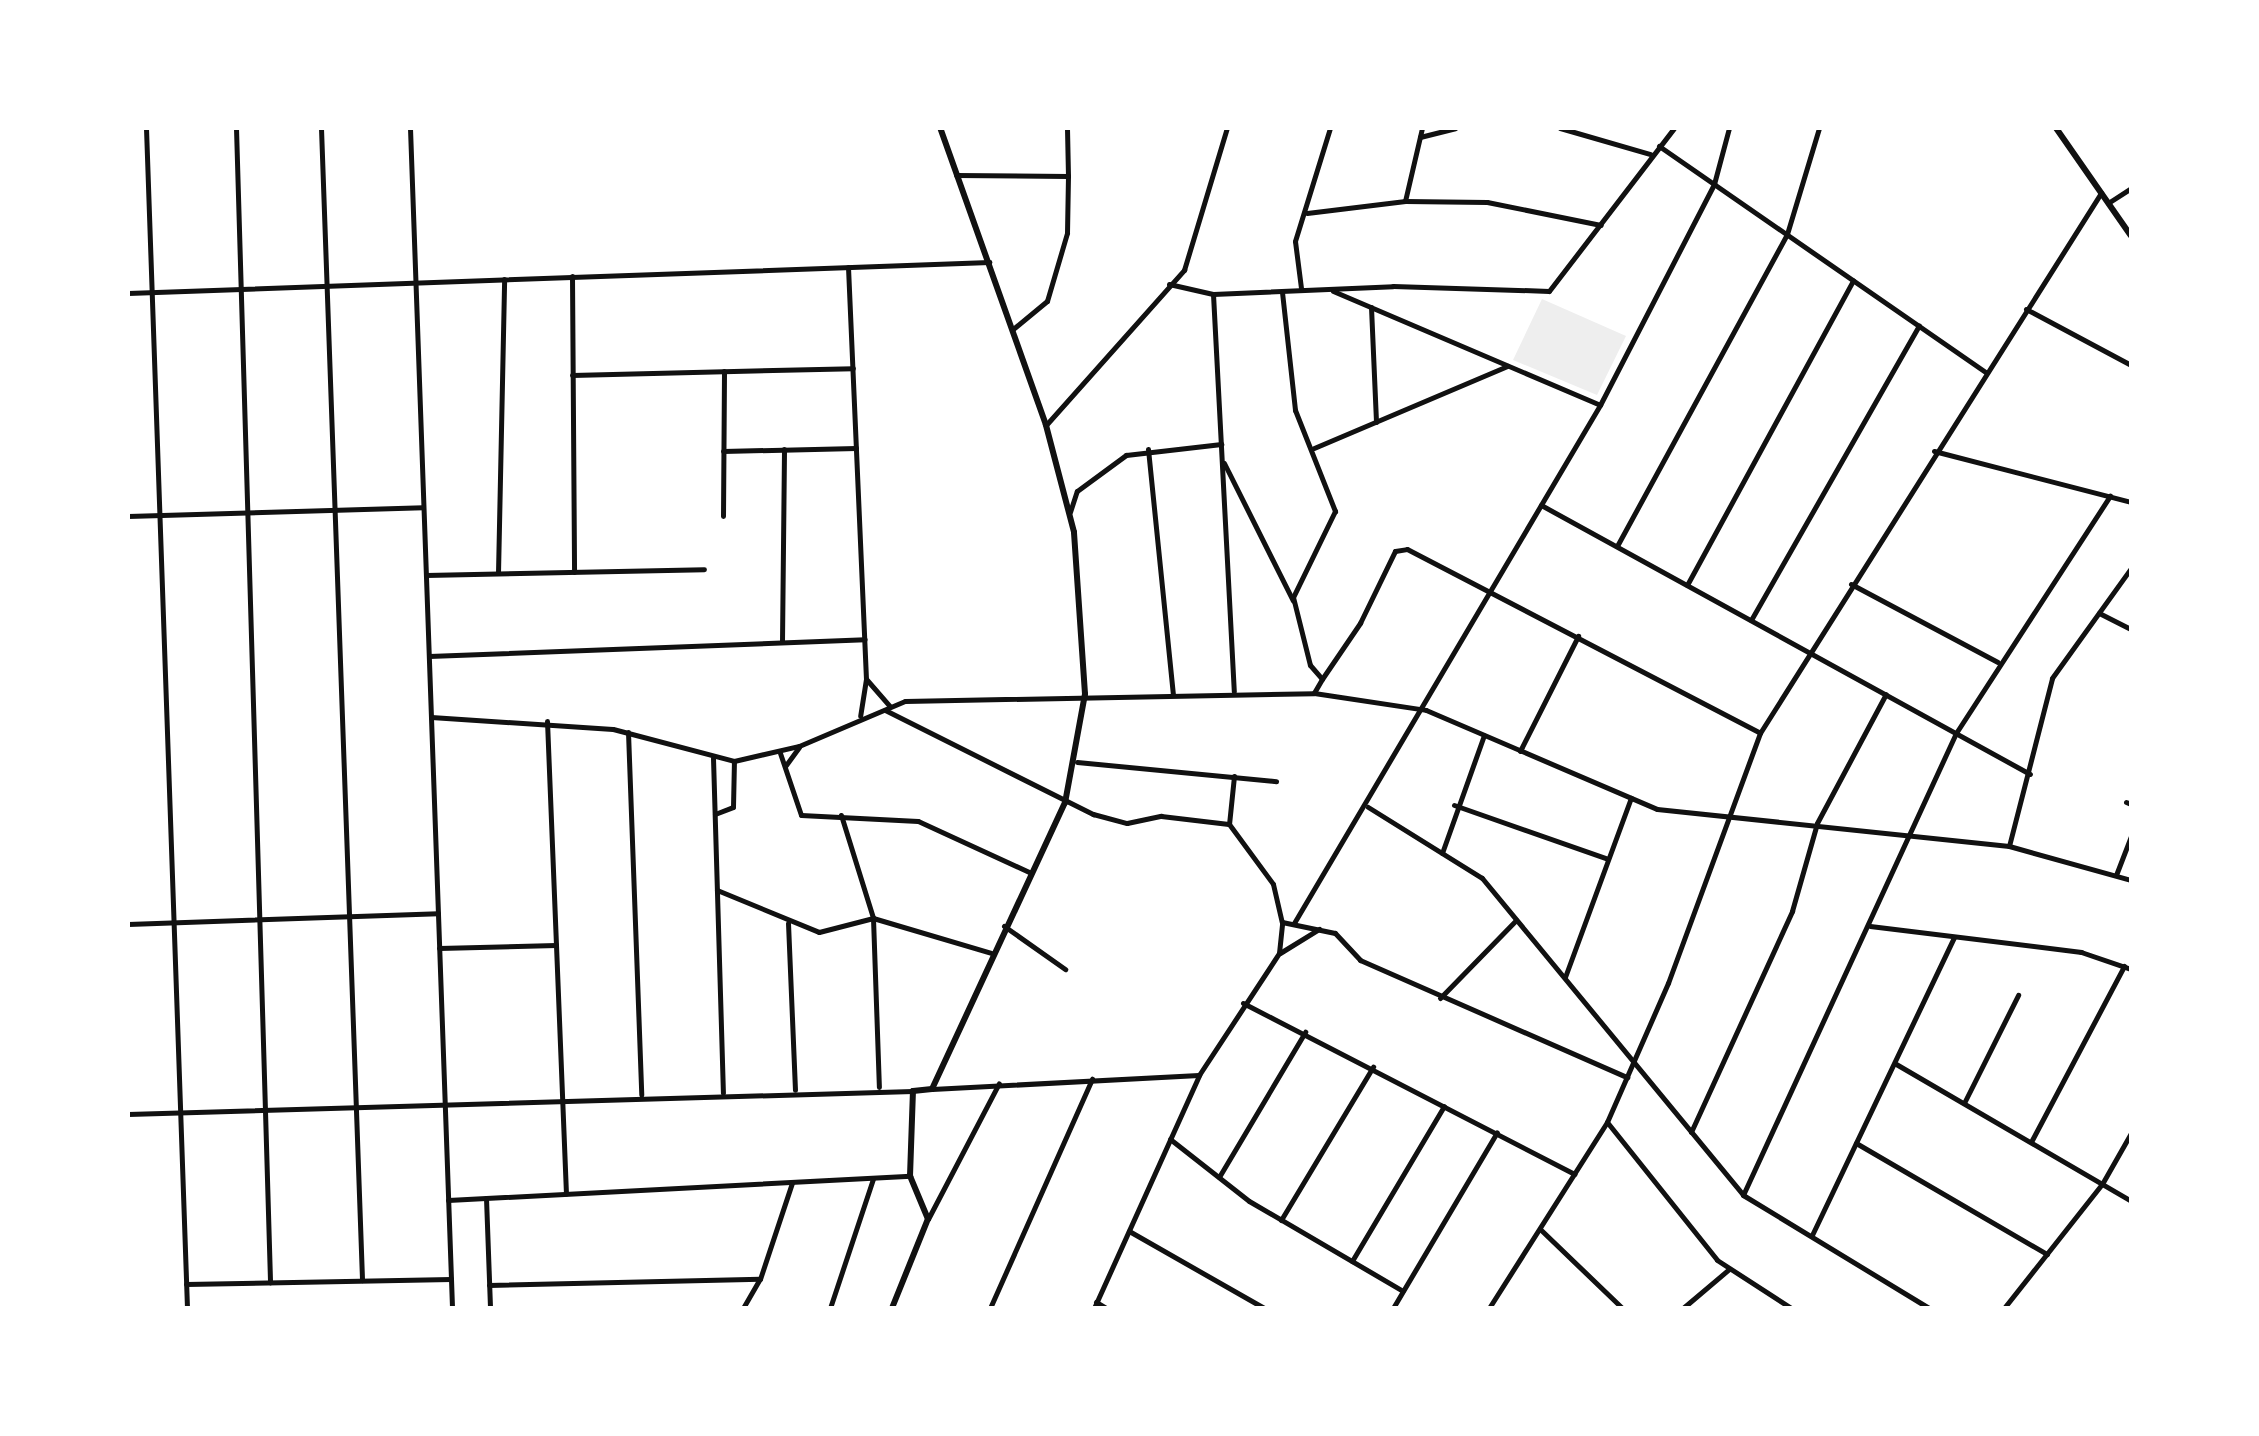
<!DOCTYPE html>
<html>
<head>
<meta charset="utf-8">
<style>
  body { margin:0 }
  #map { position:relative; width:2259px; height:1436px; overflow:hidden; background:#fff; font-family:"Alegreya Sans",sans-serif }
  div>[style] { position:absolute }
  .green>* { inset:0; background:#eee }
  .minor>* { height:5px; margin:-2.5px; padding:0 2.5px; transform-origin:2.5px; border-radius:2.5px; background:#111 }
  .tertiary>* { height:6px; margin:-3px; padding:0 3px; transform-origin:3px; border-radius:3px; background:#111 }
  span { translate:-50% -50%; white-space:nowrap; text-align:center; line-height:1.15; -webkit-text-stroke:8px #fff; paint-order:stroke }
  .frame { position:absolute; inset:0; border:130px solid #fff; pointer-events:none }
</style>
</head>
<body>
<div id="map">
  <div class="green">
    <div style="clip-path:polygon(1542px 299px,1626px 336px,1597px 395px,1513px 360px)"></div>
  </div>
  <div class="minor">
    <div style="left:146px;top:128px;width:1181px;rotate:88.01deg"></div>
    <div style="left:236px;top:128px;width:1155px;rotate:88.31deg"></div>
    <div style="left:321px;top:128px;width:1153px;rotate:87.96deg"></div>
    <div style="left:410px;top:128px;width:1181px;rotate:87.96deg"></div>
    <div style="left:1560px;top:128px;width:94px;rotate:16.1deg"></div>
    <div style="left:1420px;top:137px;width:36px;rotate:-14deg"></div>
    <div style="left:1659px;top:146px;width:397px;rotate:34.7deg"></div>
    <div style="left:956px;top:175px;width:112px;rotate:0.5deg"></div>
    <div style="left:1068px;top:176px;width:48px;rotate:-91.2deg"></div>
    <div style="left:1405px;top:201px;width:75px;rotate:-76.9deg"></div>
    <div style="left:2108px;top:203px;width:27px;rotate:-33deg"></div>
    <div style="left:1307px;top:213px;width:99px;rotate:-7deg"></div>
    <div style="left:1405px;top:201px;width:82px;rotate:0.7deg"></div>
    <div style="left:1487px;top:202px;width:116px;rotate:11.4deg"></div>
    <div style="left:848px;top:267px;width:412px;rotate:87.5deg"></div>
    <div style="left:866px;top:679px;width:37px;rotate:99deg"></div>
    <div style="left:572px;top:276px;width:296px;rotate:89.6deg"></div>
    <div style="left:1169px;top:284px;width:45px;rotate:12.8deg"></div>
    <div style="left:1213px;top:294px;width:180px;rotate:-2.5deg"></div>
    <div style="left:1393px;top:286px;width:156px;rotate:1.8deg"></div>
    <div style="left:1549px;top:291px;width:205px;rotate:-52.5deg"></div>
    <div style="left:1301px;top:288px;width:47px;rotate:-97.3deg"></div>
    <div style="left:1295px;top:241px;width:118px;rotate:-72.8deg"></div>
    <div style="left:1333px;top:291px;width:290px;rotate:23.1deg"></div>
    <div style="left:1282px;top:292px;width:119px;rotate:83.7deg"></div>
    <div style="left:1295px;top:410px;width:109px;rotate:68.4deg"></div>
    <div style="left:1335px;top:511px;width:96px;rotate:116deg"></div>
    <div style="left:1293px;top:597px;width:70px;rotate:76deg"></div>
    <div style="left:1310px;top:665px;width:18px;rotate:49deg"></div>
    <div style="left:1322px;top:679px;width:16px;rotate:120deg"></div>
    <div style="left:128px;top:293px;width:862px;rotate:-2.06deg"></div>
    <div style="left:1213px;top:294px;width:398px;rotate:87deg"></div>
    <div style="left:1371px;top:307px;width:115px;rotate:87.5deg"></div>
    <div style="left:2026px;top:309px;width:119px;rotate:28.1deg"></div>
    <div style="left:1013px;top:329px;width:44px;rotate:-39.5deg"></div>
    <div style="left:1047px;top:301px;width:71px;rotate:-73.6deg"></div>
    <div style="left:1067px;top:233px;width:57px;rotate:-89deg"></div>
    <div style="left:572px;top:375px;width:281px;rotate:-1.4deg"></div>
    <div style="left:1046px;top:425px;width:208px;rotate:-48.3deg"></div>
    <div style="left:1184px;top:270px;width:148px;rotate:-73.2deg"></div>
    <div style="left:1314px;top:448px;width:210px;rotate:-23deg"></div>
    <div style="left:1148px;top:449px;width:246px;rotate:84.2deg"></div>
    <div style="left:723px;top:451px;width:133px;rotate:-1.3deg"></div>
    <div style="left:1934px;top:451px;width:203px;rotate:14.5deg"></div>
    <div style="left:1224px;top:463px;width:154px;rotate:63.4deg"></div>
    <div style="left:1541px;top:505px;width:558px;rotate:28.82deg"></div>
    <div style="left:1070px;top:512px;width:22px;rotate:-72deg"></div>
    <div style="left:1077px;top:491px;width:61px;rotate:-36.3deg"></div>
    <div style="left:1126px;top:455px;width:96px;rotate:-6.6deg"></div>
    <div style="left:128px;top:516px;width:295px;rotate:-1.7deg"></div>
    <div style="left:723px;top:516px;width:145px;rotate:-89.6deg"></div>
    <div style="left:1617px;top:546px;width:355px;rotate:-61.4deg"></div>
    <div style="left:1787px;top:234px;width:111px;rotate:-73.2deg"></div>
    <div style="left:498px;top:573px;width:294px;rotate:-88.8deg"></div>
    <div style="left:426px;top:575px;width:278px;rotate:-1.2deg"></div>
    <div style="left:1851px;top:584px;width:166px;rotate:28deg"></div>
    <div style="left:1687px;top:585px;width:347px;rotate:-61.4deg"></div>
    <div style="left:2099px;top:613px;width:36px;rotate:27deg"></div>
    <div style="left:1751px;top:620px;width:339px;rotate:-60.3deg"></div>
    <div style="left:782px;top:642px;width:193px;rotate:-89.4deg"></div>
    <div style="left:429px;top:656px;width:436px;rotate:-2.2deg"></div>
    <div style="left:1322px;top:679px;width:68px;rotate:-55.8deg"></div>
    <div style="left:1360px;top:623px;width:80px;rotate:-64.1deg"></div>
    <div style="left:1395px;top:551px;width:12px;rotate:-9deg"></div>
    <div style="left:1407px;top:549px;width:398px;rotate:27.5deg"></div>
    <div style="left:867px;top:680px;width:35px;rotate:49deg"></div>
    <div style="left:885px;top:710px;width:233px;rotate:26.6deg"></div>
    <div style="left:1093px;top:814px;width:35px;rotate:15deg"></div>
    <div style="left:1127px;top:823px;width:35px;rotate:-12deg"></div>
    <div style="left:1161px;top:816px;width:68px;rotate:6.7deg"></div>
    <div style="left:431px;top:717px;width:182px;rotate:3.8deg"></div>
    <div style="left:613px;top:729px;width:125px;rotate:14.8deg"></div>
    <div style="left:734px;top:761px;width:67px;rotate:-13deg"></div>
    <div style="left:799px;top:746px;width:115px;rotate:-23deg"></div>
    <div style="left:905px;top:701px;width:409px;rotate:-1.1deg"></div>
    <div style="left:1314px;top:693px;width:113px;rotate:8.6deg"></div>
    <div style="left:1426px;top:710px;width:251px;rotate:23.2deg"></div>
    <div style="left:1657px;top:809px;width:354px;rotate:6deg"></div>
    <div style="left:2009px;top:846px;width:127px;rotate:15.6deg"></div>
    <div style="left:547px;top:721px;width:473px;rotate:87.7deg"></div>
    <div style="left:628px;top:732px;width:363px;rotate:87.9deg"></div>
    <div style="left:1520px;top:751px;width:129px;rotate:-63.2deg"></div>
    <div style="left:780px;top:753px;width:65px;rotate:71.3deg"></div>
    <div style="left:801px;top:815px;width:117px;rotate:2.9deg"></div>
    <div style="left:918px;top:821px;width:124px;rotate:24.7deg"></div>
    <div style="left:713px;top:758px;width:335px;rotate:88.3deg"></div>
    <div style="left:1077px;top:762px;width:200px;rotate:5.5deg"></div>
    <div style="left:786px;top:765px;width:22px;rotate:-54deg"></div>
    <div style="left:1234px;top:776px;width:48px;rotate:95.9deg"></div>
    <div style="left:1229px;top:824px;width:74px;rotate:53.7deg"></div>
    <div style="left:1273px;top:884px;width:39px;rotate:77deg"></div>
    <div style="left:2126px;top:802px;width:5px;rotate:22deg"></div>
    <div style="left:1454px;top:805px;width:163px;rotate:19.3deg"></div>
    <div style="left:1368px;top:807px;width:134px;rotate:31.9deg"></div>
    <div style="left:1482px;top:878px;width:411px;rotate:50.5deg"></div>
    <div style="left:1743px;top:1195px;width:218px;rotate:31.3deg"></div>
    <div style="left:715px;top:814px;width:19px;rotate:-21deg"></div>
    <div style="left:733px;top:807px;width:46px;rotate:-88.8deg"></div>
    <div style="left:841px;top:815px;width:108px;rotate:72.7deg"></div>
    <div style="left:873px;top:918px;width:169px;rotate:88deg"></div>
    <div style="left:2009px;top:846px;width:173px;rotate:-75.6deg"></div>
    <div style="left:2052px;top:678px;width:135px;rotate:-54.3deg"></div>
    <div style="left:1442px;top:853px;width:125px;rotate:-70.4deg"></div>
    <div style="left:2116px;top:875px;width:42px;rotate:-69deg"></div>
    <div style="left:717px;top:890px;width:110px;rotate:22.4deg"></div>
    <div style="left:819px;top:932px;width:56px;rotate:-14.5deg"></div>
    <div style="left:873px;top:918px;width:123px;rotate:16.5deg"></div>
    <div style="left:788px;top:923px;width:167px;rotate:87.6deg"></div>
    <div style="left:1294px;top:923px;width:602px;rotate:-59.43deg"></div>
    <div style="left:1600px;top:405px;width:249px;rotate:-62.7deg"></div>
    <div style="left:1714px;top:184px;width:58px;rotate:-75deg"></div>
    <div style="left:128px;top:924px;width:310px;rotate:-2deg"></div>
    <div style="left:1004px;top:926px;width:75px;rotate:35.2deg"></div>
    <div style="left:1870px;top:926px;width:213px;rotate:7deg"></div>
    <div style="left:2081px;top:952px;width:53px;rotate:18.8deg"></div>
    <div style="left:439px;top:948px;width:117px;rotate:-1.5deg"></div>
    <div style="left:1280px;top:953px;width:46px;rotate:-31.6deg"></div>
    <div style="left:1565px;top:977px;width:191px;rotate:-69.8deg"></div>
    <div style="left:1440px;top:998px;width:109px;rotate:-45.7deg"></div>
    <div style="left:1243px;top:1003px;width:373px;rotate:27.3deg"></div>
    <div style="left:1896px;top:1064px;width:272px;rotate:30.2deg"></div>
    <div style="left:932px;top:1089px;width:267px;rotate:-3deg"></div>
    <div style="left:1964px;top:1103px;width:121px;rotate:-63.4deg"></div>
    <div style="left:128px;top:1114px;width:785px;rotate:-1.68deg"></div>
    <div style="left:1607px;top:1122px;width:176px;rotate:51.4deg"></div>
    <div style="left:1717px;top:1260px;width:88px;rotate:33deg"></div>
    <div style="left:1691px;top:1132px;width:243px;rotate:-65.4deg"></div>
    <div style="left:1792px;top:911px;width:91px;rotate:-74.1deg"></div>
    <div style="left:1817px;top:823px;width:146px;rotate:-61.9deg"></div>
    <div style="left:1170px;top:1139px;width:100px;rotate:38.1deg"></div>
    <div style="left:1249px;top:1201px;width:178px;rotate:30.3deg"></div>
    <div style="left:2032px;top:1140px;width:197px;rotate:-62.1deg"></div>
    <div style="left:1856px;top:1143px;width:221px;rotate:30.2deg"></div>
    <div style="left:1219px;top:1177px;width:169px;rotate:-59.3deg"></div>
    <div style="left:1743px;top:1195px;width:509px;rotate:-65.25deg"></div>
    <div style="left:1956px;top:733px;width:283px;rotate:-57deg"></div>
    <div style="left:486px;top:1198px;width:110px;rotate:87.9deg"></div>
    <div style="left:448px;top:1200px;width:463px;rotate:-3deg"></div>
    <div style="left:928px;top:1219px;width:153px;rotate:-62.4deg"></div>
    <div style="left:1281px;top:1220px;width:179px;rotate:-59deg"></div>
    <div style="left:1540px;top:1229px;width:114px;rotate:43.9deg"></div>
    <div style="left:1129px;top:1231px;width:155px;rotate:29.7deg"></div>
    <div style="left:1812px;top:1235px;width:330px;rotate:-64.5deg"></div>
    <div style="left:1352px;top:1261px;width:180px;rotate:-59.3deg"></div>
    <div style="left:186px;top:1284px;width:265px;rotate:-1.1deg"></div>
    <div style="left:489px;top:1285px;width:271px;rotate:-1.3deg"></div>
    <div style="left:1096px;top:1302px;width:12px;rotate:31deg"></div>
    <div style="left:743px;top:1308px;width:34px;rotate:-60deg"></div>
    <div style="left:760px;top:1279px;width:101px;rotate:-71.6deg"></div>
    <div style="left:830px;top:1308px;width:136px;rotate:-71.6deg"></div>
    <div style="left:990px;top:1308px;width:251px;rotate:-66deg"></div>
    <div style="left:1094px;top:1308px;width:256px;rotate:-65.7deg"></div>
    <div style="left:1199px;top:1075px;width:146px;rotate:-56.7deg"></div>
    <div style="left:1279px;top:953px;width:31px;rotate:-84deg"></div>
    <div style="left:1282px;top:922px;width:54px;rotate:11.7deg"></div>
    <div style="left:1335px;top:933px;width:37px;rotate:47deg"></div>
    <div style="left:1360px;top:960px;width:292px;rotate:23.7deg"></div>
    <div style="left:1393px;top:1308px;width:204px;rotate:-59.4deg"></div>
    <div style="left:1489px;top:1308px;width:220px;rotate:-57.6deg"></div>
    <div style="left:1607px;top:1122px;width:152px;rotate:-66.3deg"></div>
    <div style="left:1668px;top:983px;width:266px;rotate:-69.8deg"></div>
    <div style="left:1760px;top:733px;width:639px;rotate:-57.73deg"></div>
    <div style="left:1683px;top:1308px;width:59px;rotate:-40.2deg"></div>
    <div style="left:2004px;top:1308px;width:158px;rotate:-51.7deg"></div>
    <div style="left:2102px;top:1184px;width:59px;rotate:-60.4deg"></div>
  </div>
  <div class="tertiary">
    <div style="left:2056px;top:128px;width:131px;rotate:55.2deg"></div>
    <div style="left:892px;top:1308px;width:96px;rotate:-68deg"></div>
    <div style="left:928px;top:1219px;width:47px;rotate:-112.7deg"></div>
    <div style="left:910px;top:1176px;width:85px;rotate:-88deg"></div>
    <div style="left:913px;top:1091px;width:19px;rotate:-6deg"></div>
    <div style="left:932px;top:1089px;width:315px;rotate:-65.1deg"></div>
    <div style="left:1065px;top:803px;width:111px;rotate:-79.6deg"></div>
    <div style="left:1085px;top:694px;width:162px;rotate:-93.9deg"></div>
    <div style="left:1074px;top:532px;width:111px;rotate:-104.7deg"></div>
    <div style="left:1046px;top:425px;width:315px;rotate:-109.6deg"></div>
  </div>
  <div class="frame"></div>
</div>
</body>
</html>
